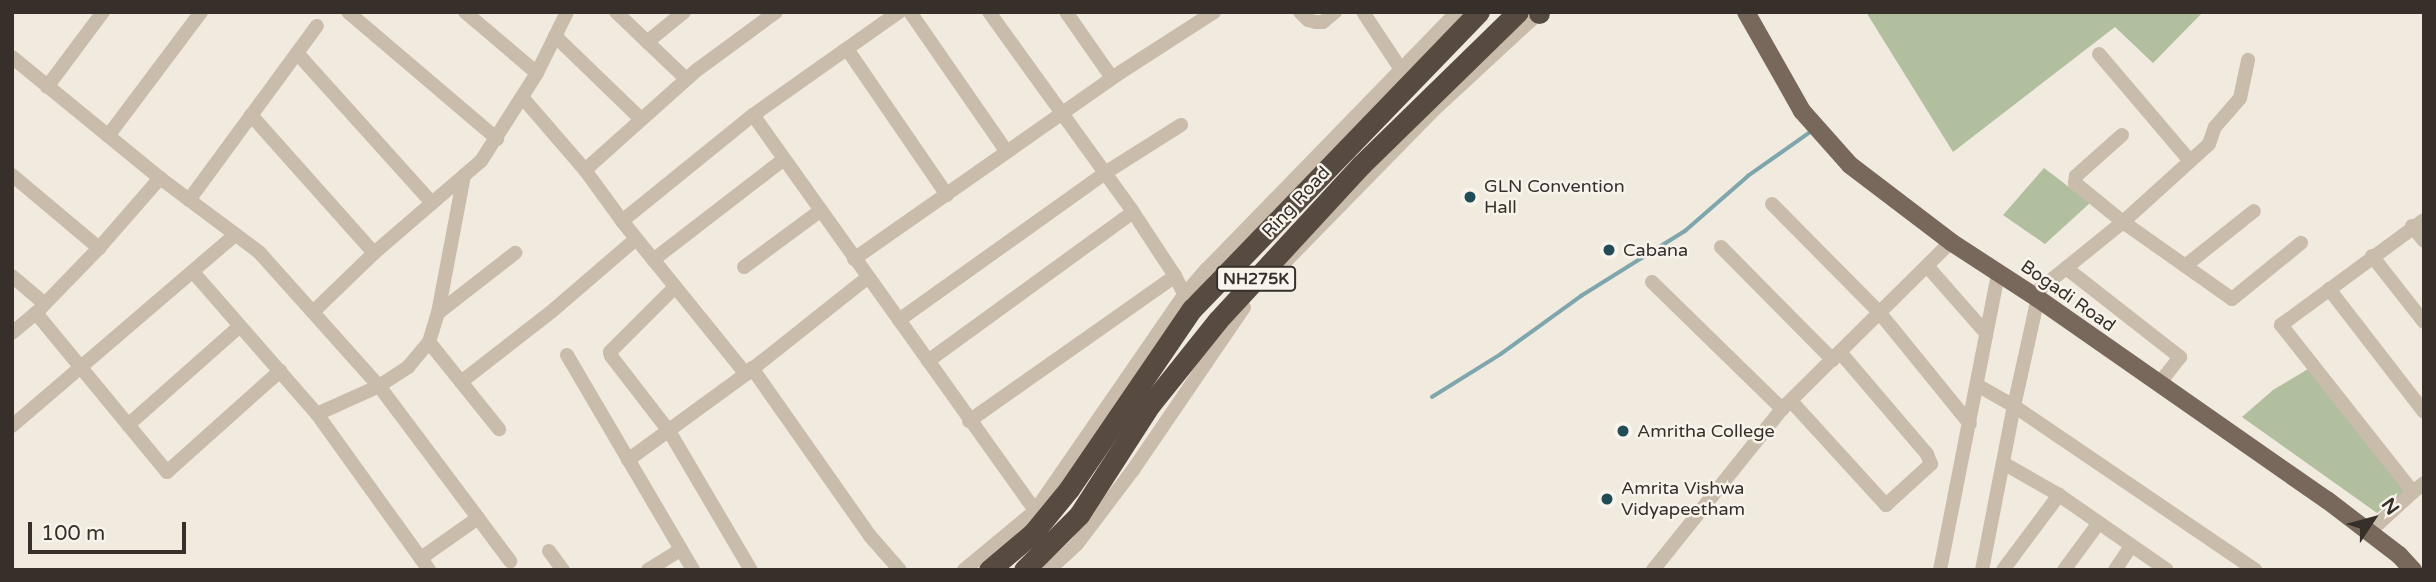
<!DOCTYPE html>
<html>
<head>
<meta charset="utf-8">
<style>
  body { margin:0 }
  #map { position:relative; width:2436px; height:582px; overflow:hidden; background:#f1eadf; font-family:"Varela Round",sans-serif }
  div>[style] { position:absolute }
  .green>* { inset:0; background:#b1bf9f }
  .stream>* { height:3.5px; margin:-1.75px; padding:0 1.75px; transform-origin:1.75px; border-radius:1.75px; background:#7fa6ac }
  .minor>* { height:14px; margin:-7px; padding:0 7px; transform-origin:7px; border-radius:7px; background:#c9bcab }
  .major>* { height:18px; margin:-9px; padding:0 9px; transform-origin:9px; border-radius:9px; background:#78685c }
  .highway>* { height:21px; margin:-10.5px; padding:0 10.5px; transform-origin:10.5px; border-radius:10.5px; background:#574b41 }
  .dots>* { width:19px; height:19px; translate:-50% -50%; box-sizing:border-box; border:4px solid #f9f4eb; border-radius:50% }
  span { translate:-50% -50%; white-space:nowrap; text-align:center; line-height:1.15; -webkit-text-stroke:5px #f9f4eb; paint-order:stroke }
  .shield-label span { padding:2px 5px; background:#f9f4eb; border:2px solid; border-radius:5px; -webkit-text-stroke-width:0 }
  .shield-label { font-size:16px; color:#372f2a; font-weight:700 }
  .poi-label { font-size:18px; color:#372f2a }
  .left { translate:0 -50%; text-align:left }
  .street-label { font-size:18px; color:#372f2a }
  .frame { position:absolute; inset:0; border:14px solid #372f2a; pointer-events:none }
  .north { position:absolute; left:2338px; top:484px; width:70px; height:70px; -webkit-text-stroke:5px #f9f4eb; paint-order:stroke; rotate:54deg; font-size:19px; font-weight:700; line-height:28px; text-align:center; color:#372f2a }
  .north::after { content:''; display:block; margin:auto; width:24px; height:32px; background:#372f2a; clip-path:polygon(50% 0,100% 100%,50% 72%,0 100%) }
  .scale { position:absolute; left:28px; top:522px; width:158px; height:32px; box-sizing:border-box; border:4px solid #372f2a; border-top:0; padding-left:9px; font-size:21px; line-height:24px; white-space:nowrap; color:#372f2a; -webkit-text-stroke:5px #f9f4eb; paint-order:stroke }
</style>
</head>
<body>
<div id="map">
  <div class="green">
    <div style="clip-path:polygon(1866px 12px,2203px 12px,2153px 63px,2115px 27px,1953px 152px)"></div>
    <div style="clip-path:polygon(2044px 168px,2090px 203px,2045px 244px,2003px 215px)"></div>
    <div style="clip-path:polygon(2308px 369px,2406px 491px,2377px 513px,2242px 417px,2273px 390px)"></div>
  </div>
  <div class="stream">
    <div style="left:1432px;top:397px;width:81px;rotate:-31.9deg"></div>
    <div style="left:1501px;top:354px;width:99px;rotate:-35.9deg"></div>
    <div style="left:1581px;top:296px;width:123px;rotate:-32deg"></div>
    <div style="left:1685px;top:231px;width:84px;rotate:-41.1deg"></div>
    <div style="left:1748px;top:176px;width:75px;rotate:-35.2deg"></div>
  </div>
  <div class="minor">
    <div style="left:348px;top:12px;width:196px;rotate:40.4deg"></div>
    <div style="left:465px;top:12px;width:94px;rotate:40.3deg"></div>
    <div style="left:616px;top:12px;width:97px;rotate:43.7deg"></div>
    <div style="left:910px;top:12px;width:170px;rotate:55.3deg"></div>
    <div style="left:989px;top:12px;width:246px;rotate:54.2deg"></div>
    <div style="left:1133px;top:212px;width:77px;rotate:56.7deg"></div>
    <div style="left:1175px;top:276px;width:29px;rotate:63deg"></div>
    <div style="left:1066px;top:12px;width:80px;rotate:55.1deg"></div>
    <div style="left:1300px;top:12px;width:11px;rotate:45deg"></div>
    <div style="left:1308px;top:20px;width:8px;rotate:14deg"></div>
    <div style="left:1316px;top:22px;width:7px"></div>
    <div style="left:1323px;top:22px;width:16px;rotate:-40deg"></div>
    <div style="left:1363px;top:12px;width:67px;rotate:56.5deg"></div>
    <div style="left:555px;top:36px;width:120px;rotate:44deg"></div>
    <div style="left:647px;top:42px;width:48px;rotate:-39deg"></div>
    <div style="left:847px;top:49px;width:177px;rotate:55.6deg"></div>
    <div style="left:297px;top:53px;width:202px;rotate:48deg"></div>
    <div style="left:2099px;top:54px;width:140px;rotate:49.6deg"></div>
    <div style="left:12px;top:57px;width:191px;rotate:39.3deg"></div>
    <div style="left:160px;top:178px;width:124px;rotate:36.8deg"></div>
    <div style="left:259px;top:252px;width:180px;rotate:48.2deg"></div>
    <div style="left:379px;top:386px;width:165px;rotate:53.1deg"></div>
    <div style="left:478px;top:518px;width:70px;rotate:144.9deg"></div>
    <div style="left:47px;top:87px;width:94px;rotate:-53.3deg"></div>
    <div style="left:522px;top:97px;width:96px;rotate:49.2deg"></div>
    <div style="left:585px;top:170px;width:150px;rotate:-41.8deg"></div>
    <div style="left:697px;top:70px;width:98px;rotate:-36.3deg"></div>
    <div style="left:251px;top:115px;width:185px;rotate:48.3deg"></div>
    <div style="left:753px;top:115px;width:493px;rotate:54.5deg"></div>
    <div style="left:2122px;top:135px;width:62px;rotate:138.3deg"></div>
    <div style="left:2076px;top:176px;width:7px;rotate:98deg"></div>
    <div style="left:2075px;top:183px;width:62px;rotate:39.1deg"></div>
    <div style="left:2123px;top:222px;width:133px;rotate:35.2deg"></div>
    <div style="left:2232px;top:299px;width:89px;rotate:-39.1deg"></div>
    <div style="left:108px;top:136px;width:155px;rotate:-53.1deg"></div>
    <div style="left:585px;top:170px;width:63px;rotate:54deg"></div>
    <div style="left:622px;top:221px;width:197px;rotate:51deg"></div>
    <div style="left:12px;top:175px;width:114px;rotate:40deg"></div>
    <div style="left:189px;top:200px;width:216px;rotate:-53.7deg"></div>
    <div style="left:1772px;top:204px;width:152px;rotate:45.3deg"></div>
    <div style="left:1879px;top:312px;width:144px;rotate:50.9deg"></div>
    <div style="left:622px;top:221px;width:169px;rotate:-39deg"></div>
    <div style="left:753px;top:115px;width:179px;rotate:-35.2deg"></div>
    <div style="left:2412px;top:226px;width:19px;rotate:51deg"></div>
    <div style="left:1721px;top:247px;width:159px;rotate:45.3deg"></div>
    <div style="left:2372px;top:256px;width:84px;rotate:51.8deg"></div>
    <div style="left:854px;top:259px;width:326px;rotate:-35deg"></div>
    <div style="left:1121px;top:72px;width:111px;rotate:-32.8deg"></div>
    <div style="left:653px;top:260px;width:165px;rotate:-37.6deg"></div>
    <div style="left:1286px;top:261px;width:217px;rotate:-45.6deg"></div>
    <div style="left:1438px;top:106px;width:139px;rotate:-42.7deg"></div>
    <div style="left:1927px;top:266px;width:89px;rotate:48.6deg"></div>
    <div style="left:2185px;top:266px;width:88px;rotate:-38.6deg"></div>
    <div style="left:744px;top:267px;width:94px;rotate:-36.4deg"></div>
    <div style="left:2066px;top:268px;width:145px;rotate:38deg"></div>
    <div style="left:2180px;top:357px;width:24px;rotate:128deg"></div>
    <div style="left:193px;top:272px;width:189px;rotate:48.9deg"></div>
    <div style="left:317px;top:414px;width:192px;rotate:54.3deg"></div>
    <div style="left:12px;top:276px;width:43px;rotate:40.3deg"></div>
    <div style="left:1652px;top:282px;width:182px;rotate:44.3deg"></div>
    <div style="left:675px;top:287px;width:92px;rotate:135deg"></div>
    <div style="left:610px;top:352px;width:4px;rotate:76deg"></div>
    <div style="left:611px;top:356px;width:95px;rotate:52.3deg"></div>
    <div style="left:669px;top:431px;width:161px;rotate:59.5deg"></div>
    <div style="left:2329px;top:289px;width:155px;rotate:52.3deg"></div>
    <div style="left:313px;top:312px;width:85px;rotate:-44deg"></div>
    <div style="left:374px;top:253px;width:141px;rotate:-40.7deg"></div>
    <div style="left:481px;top:161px;width:104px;rotate:-57.5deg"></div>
    <div style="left:537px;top:73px;width:68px;rotate:-63.8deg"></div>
    <div style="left:36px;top:313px;width:206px;rotate:50.5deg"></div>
    <div style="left:167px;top:472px;width:152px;rotate:-41.8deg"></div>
    <div style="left:438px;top:313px;width:98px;rotate:-37.9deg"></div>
    <div style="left:899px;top:320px;width:253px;rotate:-35.5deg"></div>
    <div style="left:1105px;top:173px;width:90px;rotate:-32.3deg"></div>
    <div style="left:12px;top:333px;width:31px;rotate:-40deg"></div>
    <div style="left:36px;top:313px;width:91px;rotate:-45.9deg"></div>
    <div style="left:99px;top:248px;width:93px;rotate:-48.9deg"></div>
    <div style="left:429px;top:342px;width:112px;rotate:51.2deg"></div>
    <div style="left:567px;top:355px;width:249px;rotate:59.6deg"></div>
    <div style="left:928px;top:361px;width:253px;rotate:-36deg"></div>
    <div style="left:752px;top:368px;width:205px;rotate:54.9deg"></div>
    <div style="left:870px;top:536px;width:45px;rotate:48.6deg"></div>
    <div style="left:461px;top:382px;width:114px;rotate:-37.9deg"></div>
    <div style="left:551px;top:312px;width:112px;rotate:-40.7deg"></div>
    <div style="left:1977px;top:385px;width:43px;rotate:29.6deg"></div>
    <div style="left:2014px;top:406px;width:292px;rotate:34.2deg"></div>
    <div style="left:1791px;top:401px;width:141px;rotate:47.6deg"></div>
    <div style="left:1886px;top:505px;width:61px;rotate:-42.3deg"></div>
    <div style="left:1931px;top:464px;width:11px;rotate:-112deg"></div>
    <div style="left:1927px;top:454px;width:134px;rotate:-130.5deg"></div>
    <div style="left:317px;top:414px;width:68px;rotate:-24.3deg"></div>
    <div style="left:379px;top:386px;width:35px;rotate:-33deg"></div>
    <div style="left:408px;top:367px;width:33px;rotate:-50deg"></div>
    <div style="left:429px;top:342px;width:30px;rotate:-73deg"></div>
    <div style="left:438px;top:313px;width:140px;rotate:-79.3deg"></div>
    <div style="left:969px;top:421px;width:252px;rotate:-35.1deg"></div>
    <div style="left:128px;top:425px;width:149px;rotate:-41.5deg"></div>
    <div style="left:12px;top:426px;width:292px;rotate:-40.6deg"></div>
    <div style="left:628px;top:460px;width:146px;rotate:-36.1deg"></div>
    <div style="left:746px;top:374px;width:154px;rotate:-38.4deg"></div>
    <div style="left:2003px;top:463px;width:64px;rotate:29.7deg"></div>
    <div style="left:2059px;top:495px;width:131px;rotate:34.8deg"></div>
    <div style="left:2413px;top:492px;width:14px;rotate:-39deg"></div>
    <div style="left:478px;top:518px;width:54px;rotate:53.3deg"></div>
    <div style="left:2378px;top:524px;width:47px;rotate:-42.4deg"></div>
    <div style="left:2413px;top:492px;width:213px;rotate:-128.3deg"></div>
    <div style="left:2281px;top:325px;width:177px;rotate:-36.3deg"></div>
    <div style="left:549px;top:551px;width:24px;rotate:54deg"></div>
    <div style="left:648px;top:570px;width:39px;rotate:-32deg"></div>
    <div style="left:964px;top:570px;width:92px;rotate:-39.7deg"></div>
    <div style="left:1035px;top:511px;width:262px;rotate:-55.4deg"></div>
    <div style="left:1184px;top:295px;width:35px;rotate:-49deg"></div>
    <div style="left:1207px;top:269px;width:359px;rotate:-45.8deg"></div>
    <div style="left:1049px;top:570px;width:38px;rotate:-43deg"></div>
    <div style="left:1077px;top:544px;width:93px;rotate:-52.9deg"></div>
    <div style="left:1133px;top:470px;width:197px;rotate:-55.7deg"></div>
    <div style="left:1653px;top:570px;width:206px;rotate:-51.3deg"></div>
    <div style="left:1782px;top:409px;width:238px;rotate:-44.7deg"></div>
    <div style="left:1940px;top:570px;width:303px;rotate:-78.9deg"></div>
    <div style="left:1982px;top:570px;width:167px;rotate:-79deg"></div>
    <div style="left:2014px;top:406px;width:120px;rotate:-77.5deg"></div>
    <div style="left:2040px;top:289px;width:107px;rotate:-38.9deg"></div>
    <div style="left:2123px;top:222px;width:116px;rotate:-42.2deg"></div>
    <div style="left:2209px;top:144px;width:18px;rotate:-71deg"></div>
    <div style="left:2215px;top:127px;width:38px;rotate:-49deg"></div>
    <div style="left:2240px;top:98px;width:39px;rotate:-78deg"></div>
    <div style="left:2003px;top:570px;width:94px;rotate:-53.3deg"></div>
    <div style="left:2064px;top:570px;width:57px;rotate:-53.5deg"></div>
    <div style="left:2115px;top:570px;width:29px;rotate:-56deg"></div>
  </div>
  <div class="major">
    <div style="left:1746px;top:12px;width:114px;rotate:60.5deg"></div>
    <div style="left:1802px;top:111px;width:72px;rotate:48.4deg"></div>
    <div style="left:1850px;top:165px;width:127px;rotate:37.3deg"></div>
    <div style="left:1951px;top:242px;width:103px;rotate:33.1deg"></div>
    <div style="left:2037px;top:298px;width:353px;rotate:34.9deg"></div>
    <div style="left:2327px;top:500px;width:91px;rotate:37.4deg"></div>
    <div style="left:2399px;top:555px;width:21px;rotate:47deg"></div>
  </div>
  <div class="highway">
    <div style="left:1539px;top:12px;width:1px;rotate:90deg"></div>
    <div style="left:989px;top:570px;width:57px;rotate:-40.1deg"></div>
    <div style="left:1033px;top:533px;width:57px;rotate:-50.7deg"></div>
    <div style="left:1069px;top:489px;width:218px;rotate:-55.7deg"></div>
    <div style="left:1192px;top:309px;width:413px;rotate:-46deg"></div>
    <div style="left:1024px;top:570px;width:78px;rotate:-45deg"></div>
    <div style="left:1079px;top:515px;width:131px;rotate:-57.2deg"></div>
    <div style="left:1150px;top:405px;width:109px;rotate:-51.3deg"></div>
    <div style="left:1218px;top:320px;width:211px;rotate:-47.3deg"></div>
    <div style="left:1361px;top:165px;width:219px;rotate:-44.3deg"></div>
  </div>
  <div class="dots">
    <div style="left:1470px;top:197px;background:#224d56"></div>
    <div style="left:1609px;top:250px;background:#224d56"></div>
    <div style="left:1623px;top:431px;background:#224d56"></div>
    <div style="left:1607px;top:499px;background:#224d56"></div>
  </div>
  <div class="shield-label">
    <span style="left:1256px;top:279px">NH275K</span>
  </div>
  <div class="poi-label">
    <span class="left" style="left:1484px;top:197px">GLN Convention<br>Hall</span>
    <span class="left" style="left:1623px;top:250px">Cabana</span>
    <span class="left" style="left:1637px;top:431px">Amritha College</span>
    <span class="left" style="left:1621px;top:499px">Amrita Vishwa<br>Vidyapeetham</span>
  </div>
  <div class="street-label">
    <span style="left:1296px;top:202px;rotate:-47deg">Ring Road</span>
    <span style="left:2068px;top:296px;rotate:35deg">Bogadi Road</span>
  </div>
  <div class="frame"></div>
  <div class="north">N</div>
  <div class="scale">100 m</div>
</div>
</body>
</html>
